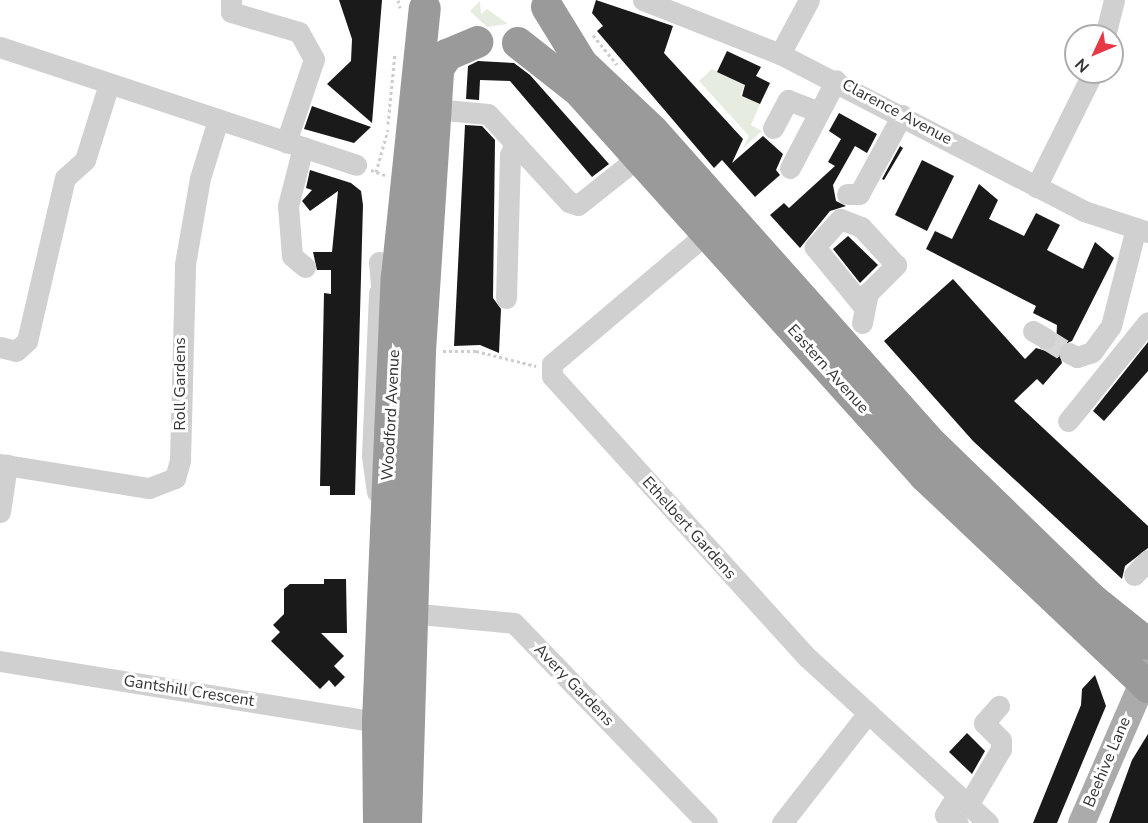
<!DOCTYPE html>
<html>
<head>
<meta charset="utf-8">
<style>
  body { margin:0 }
  #map { position:relative; width:1148px; height:823px; overflow:hidden; background:#fff; font-family:"Nunito Sans",sans-serif }
  div>[style] { position:absolute }
  .green>* { inset:0; background:#e6ecdf }
  .building>* { inset:0; background:#1a1a1a }
  .minor-tunnel>* { height:21px; margin-top:-10.5px; transform-origin:0; background:repeating-linear-gradient(90deg,#d6d6d6 0 21px,transparent 0 31px) }
  .path>* { height:3px; margin-top:-1.5px; transform-origin:0; background:repeating-linear-gradient(90deg,#cdcdcd 0 3px,transparent 0 6px) }
  .minor>* { height:21px; margin:-10.5px; padding:0 10.5px; transform-origin:10.5px; border-radius:10.5px; background:#d0d0d0 }
  .major>* { height:27px; margin:-13.5px; padding:0 13.5px; transform-origin:13.5px; border-radius:13.5px; background:#ababab }
  .highway>* { height:32px; margin:-16px; padding:0 16px; transform-origin:16px; border-radius:16px; background:#9a9a9a }
  span { translate:-50% -50%; white-space:nowrap; text-align:center; line-height:1.15; -webkit-text-stroke:6px #fff; paint-order:stroke }
  .street-label { font-size:16px; color:#333 }
  .north { position:absolute; left:1064px; top:24px; width:60px; height:60px; box-sizing:border-box; background:#fff; border:2px solid #adadad; border-radius:50%; rotate:226deg; font-size:16px; font-weight:700; line-height:24px; text-align:center; color:#333 }
  .north::after { content:''; display:block; margin:auto; width:21px; height:27px; background:#e63946; clip-path:polygon(50% 0,100% 100%,50% 72%,0 100%) }
</style>
</head>
<body>
<div id="map">
  <div class="green">
    <div style="clip-path:polygon(480px 1px,481px 14px,487px 9px,508px 24px,487px 27px,470px 11px)"></div>
    <div style="clip-path:polygon(712px 69px,745px 85px,740px 95px,760px 104px,751px 125px,762px 131px,743px 148px,749px 136px,699px 81px)"></div>
  </div>
  <div class="building">
    <div style="clip-path:polygon(339px 0,382px 0,372px 123px,327px 84px,351px 61px,352px 39px)"></div>
    <div style="clip-path:polygon(596px 0,673px 26px,664px 53px,743px 139px,732px 163px,763px 136px,783px 154px,776px 170px,780px 175px,755px 197px,722px 160px,714px 168px,597px 31px,603px 26px,592px 13px)"></div>
    <div style="clip-path:polygon(727px 51px,761px 67px,756px 76px,770px 83px,760px 104px,742px 96px,745px 85px,717px 72px)"></div>
    <div style="clip-path:polygon(478px 61px,514px 63px,530px 75px,609px 164px,592px 177px,510px 81px,480px 80px,479px 100px,466px 99px,468px 66px)"></div>
    <div style="clip-path:polygon(312px 106px,371px 127px,354px 143px,304px 129px)"></div>
    <div style="clip-path:polygon(839px 113px,877px 134px,867px 153px,855px 146px,833px 185px,836px 201px,846px 206px,830px 211px,800px 248px,770px 215px,784px 203px,789px 208px,835px 166px,828px 162px,841px 139px,829px 131px)"></div>
    <div style="clip-path:polygon(465px 125px,482px 126px,495px 140px,493px 298px,501px 309px,499px 353px,480px 345px,454px 346px)"></div>
    <div style="clip-path:polygon(900px 146px,903px 148px,884px 180px,882px 179px)"></div>
    <div style="clip-path:polygon(922px 160px,954px 176px,927px 231px,895px 215px)"></div>
    <div style="clip-path:polygon(310px 170px,351px 183px,361px 191px,363px 205px,355px 495px,330px 495px,330px 486px,320px 486px,324px 293px,331px 294px,331px 270px,317px 270px,313px 252px,332px 252px,338px 191px,310px 211px,302px 201px,312px 190px,306px 188px)"></div>
    <div style="clip-path:polygon(979px 184px,998px 200px,989px 219px,1024px 236px,1036px 213px,1060px 225px,1047px 250px,1083px 269px,1095px 242px,1114px 258px,1072px 341px,1058px 347px,1062px 363px,1043px 385px,1037px 379px,1014px 401px,1148px 526px,1148px 548px,1125px 566px,1122px 579px,973px 441px,884px 341px,953px 279px,1025px 359px,1036px 348px,1046px 351px,1056px 345px,1057px 325px,1033px 313px,1036px 306px,926px 249px,935px 231px,952px 239px)"></div>
    <div style="clip-path:polygon(848px 236px,878px 265px,860px 283px,833px 249px)"></div>
    <div style="clip-path:polygon(1148px 342px,1148px 371px,1104px 421px,1093px 411px)"></div>
    <div style="clip-path:polygon(324px 579px,346px 579px,347px 633px,321px 633px,344px 656px,334px 666px,345px 677px,335px 687px,329px 680px,320px 689px,271px 641px,280px 632px,273px 625px,284px 614px,284px 589px,290px 584px,324px 584px)"></div>
    <div style="clip-path:polygon(1095px 675px,1106px 706px,1057px 823px,1033px 823px,1081px 705px,1082px 689px)"></div>
    <div style="clip-path:polygon(967px 733px,985px 751px,972px 774px,949px 752px)"></div>
    <div style="clip-path:polygon(1148px 734px,1148px 823px,1109px 823px,1132px 760px)"></div>
  </div>
  <div class="minor-tunnel">
    <div style="left:1045px;top:338px;width:28px;rotate:32deg"></div>
  </div>
  <div class="path">
    <div style="left:398px;top:0;width:8px;rotate:76deg"></div>
    <div style="left:593px;top:35px;width:38px;rotate:51deg"></div>
    <div style="left:388px;top:124px;width:71px;rotate:-84.4deg"></div>
    <div style="left:371px;top:170px;width:15px;rotate:20deg"></div>
    <div style="left:376px;top:172px;width:44px;rotate:-74.1deg"></div>
    <div style="left:443px;top:351px;width:33px"></div>
    <div style="left:476px;top:351px;width:62px;rotate:14deg"></div>
  </div>
  <div class="minor">
    <div style="left:231px;top:0;width:12px;rotate:90deg"></div>
    <div style="left:231px;top:12px;width:71px;rotate:16.4deg"></div>
    <div style="left:299px;top:32px;width:31px;rotate:61deg"></div>
    <div style="left:314px;top:59px;width:88px;rotate:108.6deg"></div>
    <div style="left:643px;top:0;width:147px;rotate:21.5deg"></div>
    <div style="left:780px;top:54px;width:342px;rotate:27.3deg"></div>
    <div style="left:1084px;top:211px;width:67px;rotate:18.2deg"></div>
    <div style="left:1105px;top:36px;width:37px;rotate:-76deg"></div>
    <div style="left:0;top:47px;width:375px;rotate:18.3deg"></div>
    <div style="left:780px;top:54px;width:61px;rotate:-61.8deg"></div>
    <div style="left:434px;top:109px;width:54px;rotate:5.3deg"></div>
    <div style="left:488px;top:114px;width:120px;rotate:47.4deg"></div>
    <div style="left:569px;top:202px;width:9px;rotate:18deg"></div>
    <div style="left:578px;top:205px;width:74px;rotate:-38.4deg"></div>
    <div style="left:773px;top:128px;width:32px;rotate:-62deg"></div>
    <div style="left:788px;top:100px;width:33px;rotate:21deg"></div>
    <div style="left:303px;top:147px;width:61px;rotate:104.3deg"></div>
    <div style="left:288px;top:206px;width:50px;rotate:85.4deg"></div>
    <div style="left:292px;top:256px;width:17px;rotate:40deg"></div>
    <div style="left:790px;top:168px;width:99px;rotate:-62.4deg"></div>
    <div style="left:1036px;top:187px;width:128px;rotate:-63.6deg"></div>
    <div style="left:847px;top:194px;width:12px"></div>
    <div style="left:859px;top:194px;width:90px;rotate:-61.4deg"></div>
    <div style="left:707px;top:233px;width:203px;rotate:139.8deg"></div>
    <div style="left:552px;top:364px;width:12px;rotate:90deg"></div>
    <div style="left:552px;top:376px;width:381px;rotate:47.8deg"></div>
    <div style="left:808px;top:658px;width:244px;rotate:42.5deg"></div>
    <div style="left:379px;top:262px;width:25px;rotate:85deg"></div>
    <div style="left:506px;top:298px;width:143px;rotate:-88.4deg"></div>
    <div style="left:510px;top:155px;width:13px;rotate:-67deg"></div>
    <div style="left:862px;top:323px;width:31px;rotate:-79deg"></div>
    <div style="left:868px;top:293px;width:40px;rotate:-45deg"></div>
    <div style="left:896px;top:265px;width:52px;rotate:-132.6deg"></div>
    <div style="left:861px;top:227px;width:22px;rotate:-159deg"></div>
    <div style="left:840px;top:219px;width:38px;rotate:132deg"></div>
    <div style="left:815px;top:247px;width:77px;rotate:50.8deg"></div>
    <div style="left:1033px;top:331px;width:14px;rotate:30deg"></div>
    <div style="left:0;top:347px;width:16px;rotate:14deg"></div>
    <div style="left:16px;top:351px;width:15px;rotate:-42deg"></div>
    <div style="left:27px;top:341px;width:167px;rotate:-76.9deg"></div>
    <div style="left:65px;top:178px;width:27px;rotate:-42deg"></div>
    <div style="left:85px;top:160px;width:80px;rotate:-72.5deg"></div>
    <div style="left:1069px;top:353px;width:9px;rotate:27deg"></div>
    <div style="left:1077px;top:357px;width:16px;rotate:-18deg"></div>
    <div style="left:1092px;top:352px;width:32px;rotate:-54deg"></div>
    <div style="left:1111px;top:326px;width:101px;rotate:-75.7deg"></div>
    <div style="left:1068px;top:421px;width:127px;rotate:-51.1deg"></div>
    <div style="left:0;top:464px;width:151px;rotate:9.2deg"></div>
    <div style="left:149px;top:488px;width:28px;rotate:-21deg"></div>
    <div style="left:175px;top:478px;width:19px;rotate:-74deg"></div>
    <div style="left:180px;top:460px;width:196px;rotate:-88.5deg"></div>
    <div style="left:185px;top:264px;width:87px;rotate:-80.1deg"></div>
    <div style="left:200px;top:178px;width:61px;rotate:-72.8deg"></div>
    <div style="left:377px;top:492px;width:37px;rotate:-98deg"></div>
    <div style="left:372px;top:455px;width:162px;rotate:-87.5deg"></div>
    <div style="left:379px;top:293px;width:24px;rotate:-42deg"></div>
    <div style="left:0;top:512px;width:48px;rotate:-81.5deg"></div>
    <div style="left:1134px;top:575px;width:21px;rotate:-47deg"></div>
    <div style="left:409px;top:613px;width:105px;rotate:5.4deg"></div>
    <div style="left:514px;top:623px;width:278px;rotate:46deg"></div>
    <div style="left:0;top:661px;width:383px;rotate:9.2deg"></div>
    <div style="left:957px;top:795px;width:23px;rotate:121deg"></div>
    <div style="left:945px;top:815px;width:15px;rotate:32deg"></div>
    <div style="left:968px;top:805px;width:65px;rotate:-59.5deg"></div>
    <div style="left:1001px;top:749px;width:9px;rotate:-90deg"></div>
    <div style="left:1001px;top:740px;width:24px;rotate:-135deg"></div>
    <div style="left:984px;top:723px;width:23px;rotate:-49deg"></div>
    <div style="left:782px;top:823px;width:140px;rotate:-52deg"></div>
  </div>
  <div class="major">
    <div style="left:1081px;top:823px;width:168px;rotate:-66.5deg"></div>
  </div>
  <div class="highway">
    <div style="left:547px;top:7px;width:67px;rotate:58.4deg"></div>
    <div style="left:582px;top:64px;width:96px;rotate:43.3deg"></div>
    <div style="left:652px;top:130px;width:422px;rotate:48.3deg"></div>
    <div style="left:933px;top:445px;width:223px;rotate:44.1deg"></div>
    <div style="left:1093px;top:600px;width:70px;rotate:38.7deg"></div>
    <div style="left:518px;top:43px;width:78px;rotate:38.2deg"></div>
    <div style="left:579px;top:91px;width:518px;rotate:48.05deg"></div>
    <div style="left:925px;top:476px;width:307px;rotate:43.4deg"></div>
    <div style="left:379px;top:823px;width:101px;rotate:-90.6deg"></div>
    <div style="left:378px;top:722px;width:445px;rotate:-87.6deg"></div>
    <div style="left:397px;top:277px;width:270px;rotate:-84.1deg"></div>
    <div style="left:406px;top:823px;width:472px;rotate:-88.3deg"></div>
    <div style="left:420px;top:351px;width:283px;rotate:-86.3deg"></div>
    <div style="left:438px;top:69px;width:17px;rotate:-57deg"></div>
    <div style="left:447px;top:55px;width:33px;rotate:-23deg"></div>
  </div>
  <div class="street-label">
    <span style="left:897px;top:112px;rotate:28deg">Clarence Avenue</span>
    <span style="left:828px;top:369px;rotate:48deg">Eastern Avenue</span>
    <span style="left:180px;top:384px;rotate:-90deg">Roll Gardens</span>
    <span style="left:391px;top:415px;rotate:-87deg">Woodford Avenue</span>
    <span style="left:689px;top:528px;rotate:48deg">Ethelbert Gardens</span>
    <span style="left:574px;top:685px;rotate:46deg">Avery Gardens</span>
    <span style="left:189px;top:691px;rotate:9deg">Gantshill Crescent</span>
    <span style="left:1107px;top:762px;rotate:-67deg">Beehive Lane</span>
  </div>
  <div class="north">N</div>
</div>
</body>
</html>
